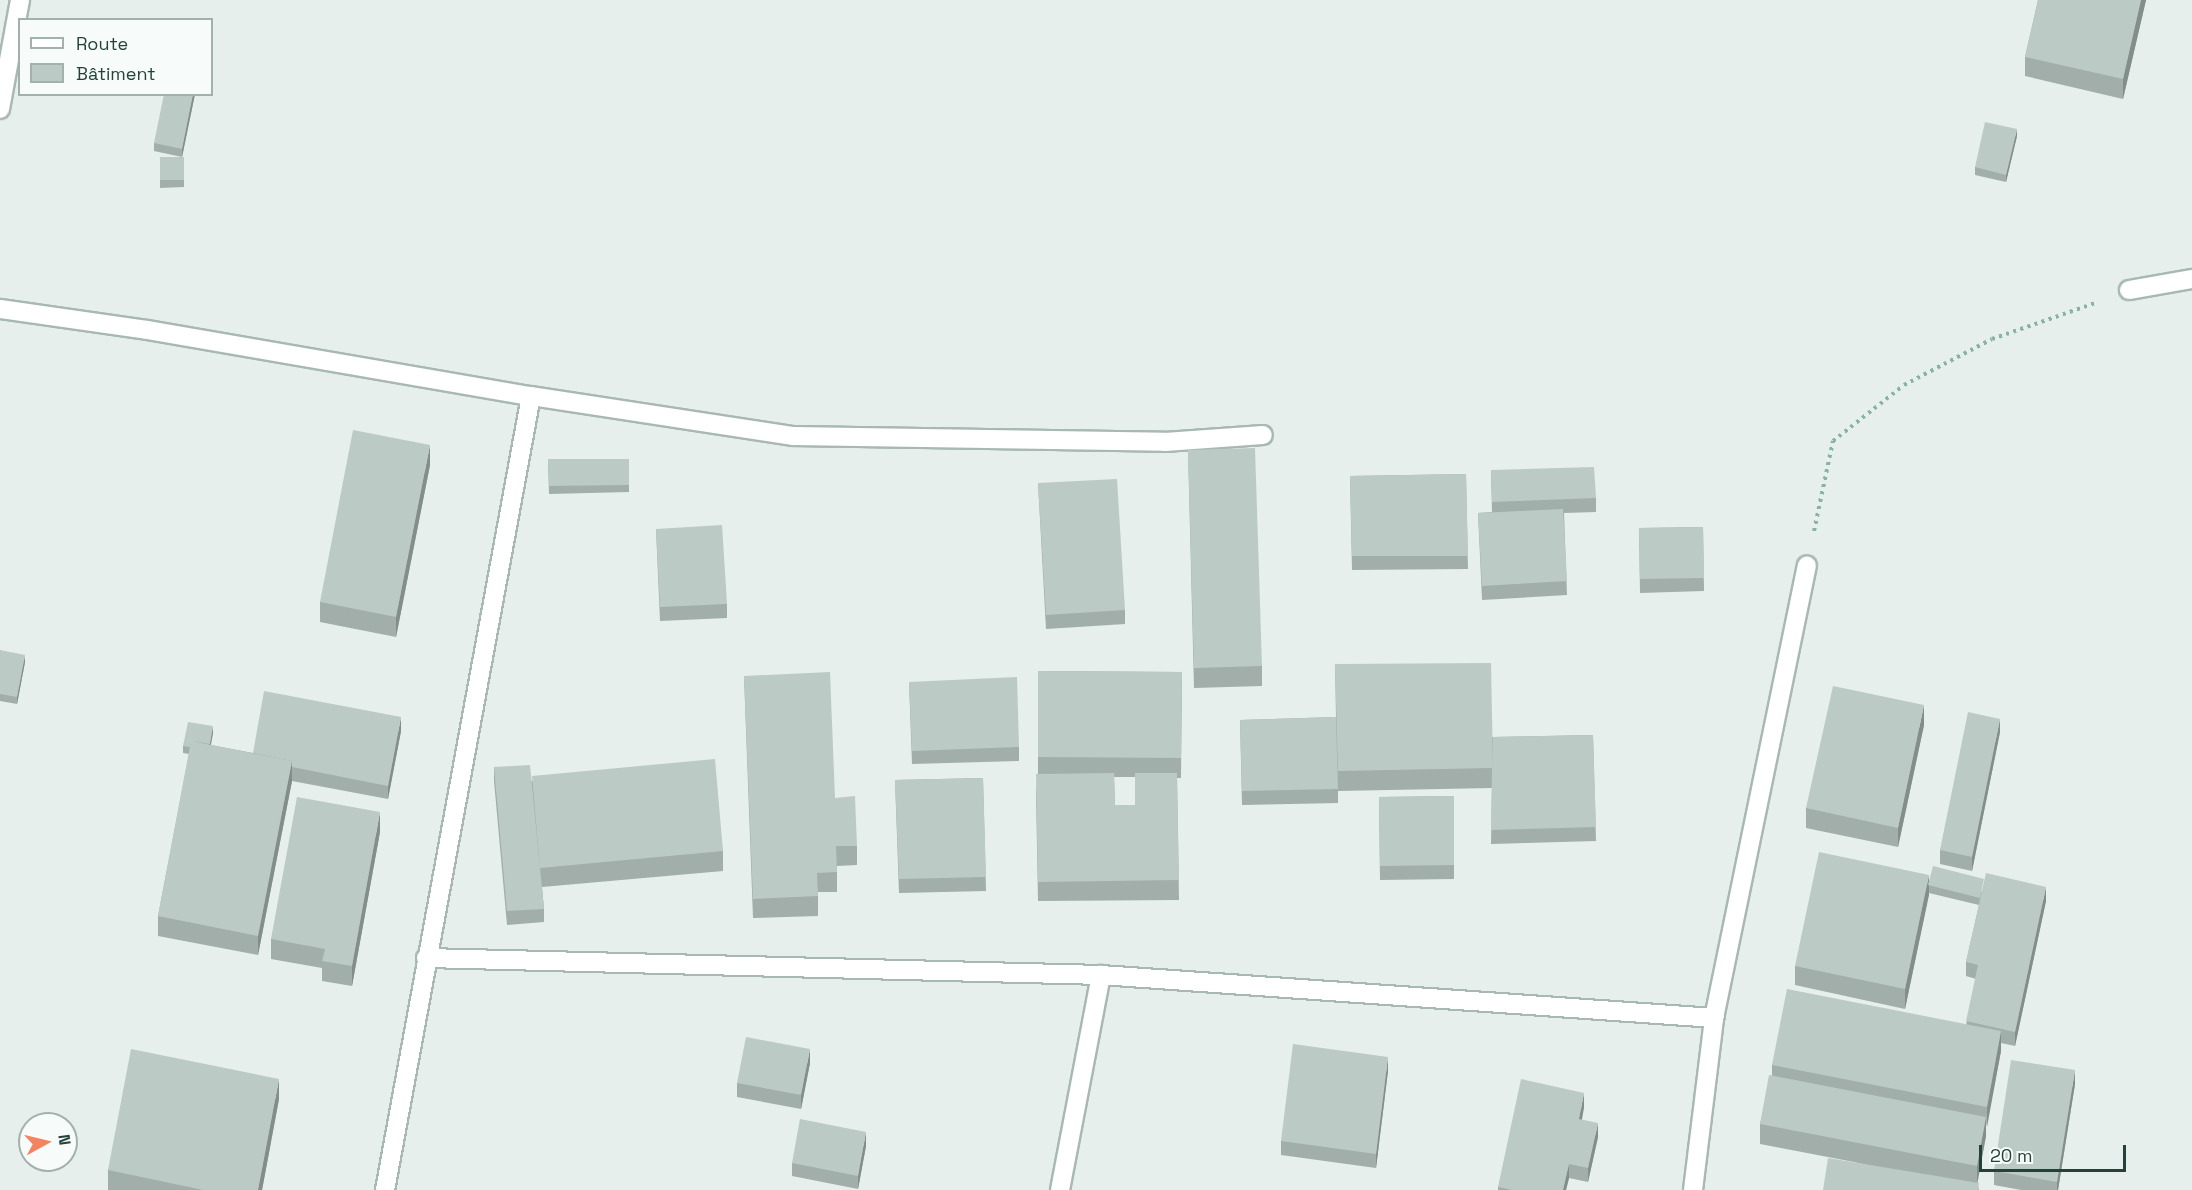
<!DOCTYPE html>
<html>
<head>
<meta charset="utf-8">
<style>
  body { margin:0 }
  #map { position:relative; width:2192px; height:1190px; overflow:hidden; background:#e6efeb; font-family:"Space Grotesk",sans-serif }
  div>[style] { position:absolute }
  .path>* { height:4px; margin-top:-2px; transform-origin:0; background:repeating-linear-gradient(90deg,#86b3a5 0 3px,transparent 0 7.5px) }
  .roads { filter:drop-shadow(2px 0 #a8b8b2) drop-shadow(-2px 0 #a8b8b2) drop-shadow(0 2px #a8b8b2) drop-shadow(0 -2px #a8b8b2) }
  .minor>* { height:18px; margin:-9px; padding:0 9px; transform-origin:9px; border-radius:9px; background:#fff }
  .tertiary>* { height:18px; margin:-9px; padding:0 9px; transform-origin:9px; border-radius:9px; background:#fff }
  .wall>* { inset:0; background:#a1aea9 }
  .shaded-wall>* { inset:0; background:#838d89 }
  .building>* { inset:0; background:#bbcac4 }
  span { translate:-50% -50%; white-space:nowrap; text-align:center; line-height:1.15; -webkit-text-stroke:4.5px #f7fbf9; paint-order:stroke }
  .legend { position:absolute; left:18px; top:18px; width:195px; height:78px; box-sizing:border-box; background:#f7fbf9; border:2px solid #a3b1ad; margin:0; padding:8px 10px; list-style:none; font-size:18px; color:#24423a }
  .legend li { display:flex; align-items:center; gap:12px; height:30px }
  .legend b { width:30px; border:2px solid #a3b1ad }
  .north { position:absolute; left:18px; top:1112px; width:60px; height:60px; box-sizing:border-box; background:#f7fbf9; border:2px solid #a3b1ad; border-radius:50%; rotate:82deg; font-size:16px; font-weight:700; line-height:24px; text-align:center; color:#24423a }
  .north::after { content:''; display:block; margin:auto; width:21px; height:27px; background:#f4845f; clip-path:polygon(50% 0,100% 100%,50% 72%,0 100%) }
  .scale { position:absolute; left:1979px; top:1145px; width:147px; height:27px; box-sizing:border-box; border:3px solid #24423a; border-top:0; padding-left:8px; font-size:18px; line-height:21px; white-space:nowrap; color:#24423a; -webkit-text-stroke:4px #f7fbf9; paint-order:stroke }
</style>
</head>
<body>
<div id="map">
  <div class="path">
    <div style="left:1814px;top:531px;width:92px;rotate:-78.1deg"></div>
    <div style="left:1833px;top:441px;width:90px;rotate:-38.3deg"></div>
    <div style="left:1904px;top:385px;width:99px;rotate:-27.6deg"></div>
    <div style="left:1992px;top:339px;width:112px;rotate:-19.2deg"></div>
  </div>
  <div class="roads">
    <div class="minor">
      <div style="left:2129px;top:290px;width:64px;rotate:-9.9deg"></div>
      <div style="left:0;top:309px;width:148px;rotate:8.1deg"></div>
      <div style="left:147px;top:330px;width:390px;rotate:9.8deg"></div>
      <div style="left:531px;top:396px;width:265px;rotate:8.7deg"></div>
      <div style="left:793px;top:436px;width:372px;rotate:0.9deg"></div>
      <div style="left:1165px;top:442px;width:98px;rotate:-4.1deg"></div>
      <div style="left:426px;top:958px;width:675px;rotate:1.44deg"></div>
      <div style="left:1101px;top:975px;width:615px;rotate:4.01deg"></div>
      <div style="left:385px;top:1190px;width:807px;rotate:-79.58deg"></div>
      <div style="left:1060px;top:1190px;width:219px;rotate:-79.2deg"></div>
      <div style="left:1693px;top:1190px;width:173px;rotate:-83deg"></div>
      <div style="left:1714px;top:1018px;width:462px;rotate:-78.4deg"></div>
    </div>
    <div class="tertiary">
      <div style="left:0;top:109px;width:111px;rotate:-79.6deg"></div>
    </div>
  </div>
  <div class="wall">
    <div style="clip-path:polygon(2038px 0,2146px 0,2123px 99px,2025px 76px,2025px 57px)"></div>
    <div style="clip-path:polygon(195px 94px,182px 157px,154px 151px,154px 143px)"></div>
    <div style="clip-path:polygon(2017px 136px,2006px 182px,1975px 175px,1975px 167px)"></div>
    <div style="clip-path:polygon(160px 157px,184px 157px,184px 187px,160px 188px)"></div>
    <div style="clip-path:polygon(1188px 450px,1262px 666px,1262px 686px,1194px 688px)"></div>
    <div style="clip-path:polygon(548px 459px,629px 459px,629px 492px,549px 494px)"></div>
    <div style="clip-path:polygon(430px 465px,396px 637px,320px 622px,320px 602px)"></div>
    <div style="clip-path:polygon(1491px 470px,1596px 498px,1596px 512px,1564px 513px,1567px 595px,1482px 600px,1478px 513px,1492px 512px)"></div>
    <div style="clip-path:polygon(1466px 474px,1468px 569px,1352px 570px,1350px 476px)"></div>
    <div style="clip-path:polygon(1038px 483px,1125px 610px,1125px 624px,1046px 629px)"></div>
    <div style="clip-path:polygon(1703px 527px,1704px 591px,1640px 593px,1639px 528px)"></div>
    <div style="clip-path:polygon(656px 529px,727px 604px,727px 618px,660px 621px)"></div>
    <div style="clip-path:polygon(0 650px,25px 662px,17px 704px,0 701px)"></div>
    <div style="clip-path:polygon(1335px 664px,1493px 737px,1593px 735px,1596px 841px,1491px 844px,1492px 788px,1338px 791px,1338px 790px,1338px 803px,1242px 805px,1240px 720px,1336px 717px)"></div>
    <div style="clip-path:polygon(evenodd,1038px 671px,1182px 672px,1181px 778px,1177px 778px,1179px 900px,1038px 901px,1036px 794px,1038px 774px,1038px 671px,1114px 777px,1135px 777px,1135px 805px,1115px 805px,1114px 777px)"></div>
    <div style="clip-path:polygon(744px 676px,835px 798px,857px 846px,857px 865px,837px 866px,837px 892px,818px 892px,818px 916px,753px 918px)"></div>
    <div style="clip-path:polygon(909px 682px,1019px 747px,1019px 761px,912px 764px)"></div>
    <div style="clip-path:polygon(1924px 725px,1898px 847px,1806px 828px,1806px 808px)"></div>
    <div style="clip-path:polygon(401px 731px,388px 799px,292px 781px,258px 955px,158px 936px,158px 916px,189px 754px,183px 753px,183px 746px,213px 733px,211px 745px,253px 753px)"></div>
    <div style="clip-path:polygon(2000px 732px,1972px 871px,1940px 864px,1940px 850px)"></div>
    <div style="clip-path:polygon(494px 767px,723px 851px,723px 871px,542px 887px,544px 909px,544px 922px,507px 925px,494px 781px)"></div>
    <div style="clip-path:polygon(983px 778px,986px 891px,899px 893px,895px 780px)"></div>
    <div style="clip-path:polygon(1454px 796px,1454px 879px,1380px 880px,1379px 797px)"></div>
    <div style="clip-path:polygon(380px 832px,352px 986px,322px 981px,322px 968px,271px 959px,271px 939px)"></div>
    <div style="clip-path:polygon(1929px 884px,2046px 901px,2015px 1046px,2001px 1043px,2001px 1051px,1986px 1127px,1986px 1136px,1977px 1182px,1979px 1190px,1854px 1162px,1760px 1144px,1760px 1124px,1772px 1075px,1772px 1065px,1966px 1025px,1976px 979px,1966px 976px,1966px 962px,1979px 905px,1929px 893px,1905px 1009px,1795px 985px,1795px 966px)"></div>
    <div style="clip-path:polygon(810px 1063px,801px 1109px,737px 1097px,737px 1083px)"></div>
    <div style="clip-path:polygon(1388px 1071px,1376px 1168px,1281px 1155px,1281px 1141px)"></div>
    <div style="clip-path:polygon(2075px 1084px,2058px 1190px,2021px 1190px,1994px 1185px,1994px 1171px)"></div>
    <div style="clip-path:polygon(279px 1099px,262px 1190px,108px 1190px,108px 1170px)"></div>
    <div style="clip-path:polygon(1584px 1107px,1582px 1120px,1598px 1137px,1588px 1182px,1569px 1178px,1566px 1190px,1498px 1190px,1498px 1187px)"></div>
    <div style="clip-path:polygon(866px 1146px,858px 1189px,792px 1176px,792px 1163px)"></div>
  </div>
  <div class="shaded-wall">
    <div style="clip-path:polygon(2141px 0,2146px 0,2123px 99px,2123px 79px)"></div>
    <div style="clip-path:polygon(193px 94px,195px 94px,182px 157px,182px 149px)"></div>
    <div style="clip-path:polygon(2017px 129px,2017px 136px,2006px 182px,2006px 175px)"></div>
    <div style="clip-path:polygon(430px 445px,430px 465px,396px 637px,396px 617px)"></div>
    <div style="clip-path:polygon(25px 655px,25px 662px,17px 704px,17px 697px)"></div>
    <div style="clip-path:polygon(1924px 705px,1924px 725px,1898px 847px,1898px 828px)"></div>
    <div style="clip-path:polygon(401px 717px,401px 731px,388px 799px,388px 786px)"></div>
    <div style="clip-path:polygon(2000px 719px,2000px 732px,1972px 871px,1972px 857px)"></div>
    <div style="clip-path:polygon(213px 726px,213px 733px,208px 758px,208px 751px)"></div>
    <div style="clip-path:polygon(292px 761px,292px 781px,258px 955px,258px 936px)"></div>
    <div style="clip-path:polygon(380px 812px,380px 832px,352px 986px,352px 966px)"></div>
    <div style="clip-path:polygon(1929px 875px,1929px 895px,1905px 1009px,1905px 989px)"></div>
    <div style="clip-path:polygon(2046px 887px,2046px 901px,2015px 1046px,2015px 1032px)"></div>
    <div style="clip-path:polygon(2001px 1031px,2001px 1051px,1987px 1127px,1987px 1107px)"></div>
    <div style="clip-path:polygon(810px 1049px,810px 1063px,801px 1109px,801px 1095px)"></div>
    <div style="clip-path:polygon(1388px 1057px,1388px 1071px,1376px 1168px,1376px 1154px)"></div>
    <div style="clip-path:polygon(2075px 1070px,2075px 1084px,2058px 1190px,2057px 1190px,2057px 1182px)"></div>
    <div style="clip-path:polygon(279px 1079px,279px 1099px,262px 1190px,258px 1190px)"></div>
    <div style="clip-path:polygon(1584px 1093px,1584px 1107px,1579px 1133px,1579px 1119px)"></div>
    <div style="clip-path:polygon(1986px 1117px,1986px 1136px,1977px 1185px,1977px 1166px)"></div>
    <div style="clip-path:polygon(1598px 1123px,1598px 1137px,1588px 1182px,1588px 1168px)"></div>
    <div style="clip-path:polygon(866px 1132px,866px 1146px,858px 1189px,858px 1176px)"></div>
    <div style="clip-path:polygon(1569px 1164px,1569px 1178px,1566px 1190px,1563px 1190px)"></div>
  </div>
  <div class="building">
    <div style="clip-path:polygon(2038px 0,2141px 0,2123px 79px,2025px 57px)"></div>
    <div style="clip-path:polygon(164px 94px,193px 94px,182px 149px,154px 143px)"></div>
    <div style="clip-path:polygon(1985px 122px,2017px 129px,2006px 175px,1975px 167px)"></div>
    <div style="clip-path:polygon(160px 157px,184px 157px,184px 180px,160px 180px)"></div>
    <div style="clip-path:polygon(353px 430px,430px 445px,396px 617px,320px 602px)"></div>
    <div style="clip-path:polygon(1255px 448px,1262px 666px,1194px 668px,1188px 450px)"></div>
    <div style="clip-path:polygon(548px 459px,629px 459px,629px 485px,549px 486px)"></div>
    <div style="clip-path:polygon(1594px 467px,1596px 498px,1492px 502px,1491px 470px)"></div>
    <div style="clip-path:polygon(1466px 474px,1468px 556px,1352px 556px,1350px 476px)"></div>
    <div style="clip-path:polygon(1117px 479px,1125px 610px,1046px 615px,1038px 483px)"></div>
    <div style="clip-path:polygon(1563px 509px,1567px 581px,1482px 586px,1478px 513px)"></div>
    <div style="clip-path:polygon(722px 525px,727px 604px,660px 607px,656px 529px)"></div>
    <div style="clip-path:polygon(1703px 527px,1704px 578px,1640px 579px,1639px 528px)"></div>
    <div style="clip-path:polygon(0 650px,25px 655px,17px 697px,0 694px)"></div>
    <div style="clip-path:polygon(1491px 663px,1493px 768px,1338px 771px,1335px 664px)"></div>
    <div style="clip-path:polygon(1038px 671px,1182px 672px,1181px 758px,1038px 757px)"></div>
    <div style="clip-path:polygon(830px 672px,835px 798px,855px 796px,857px 846px,836px 846px,837px 872px,817px 873px,818px 896px,753px 899px,744px 676px)"></div>
    <div style="clip-path:polygon(1017px 677px,1019px 747px,912px 751px,909px 682px)"></div>
    <div style="clip-path:polygon(1833px 686px,1924px 705px,1898px 828px,1806px 808px)"></div>
    <div style="clip-path:polygon(264px 691px,401px 717px,388px 786px,292px 767px,292px 761px,253px 753px)"></div>
    <div style="clip-path:polygon(1968px 712px,2000px 719px,1972px 857px,1940px 850px)"></div>
    <div style="clip-path:polygon(1336px 717px,1338px 789px,1242px 791px,1240px 720px)"></div>
    <div style="clip-path:polygon(188px 722px,213px 726px,210px 744px,191px 741px,190px 747px,183px 746px)"></div>
    <div style="clip-path:polygon(1593px 735px,1596px 827px,1491px 830px,1492px 768px,1493px 768px,1493px 737px)"></div>
    <div style="clip-path:polygon(191px 741px,292px 761px,258px 936px,158px 916px)"></div>
    <div style="clip-path:polygon(715px 759px,723px 851px,540px 868px,532px 776px)"></div>
    <div style="clip-path:polygon(530px 765px,544px 909px,507px 911px,494px 767px)"></div>
    <div style="clip-path:polygon(1114px 773px,1115px 805px,1135px 805px,1135px 773px,1177px 773px,1179px 880px,1038px 882px,1036px 774px)"></div>
    <div style="clip-path:polygon(983px 778px,986px 877px,899px 879px,895px 780px)"></div>
    <div style="clip-path:polygon(1454px 796px,1454px 865px,1380px 866px,1379px 797px)"></div>
    <div style="clip-path:polygon(297px 797px,380px 812px,352px 966px,322px 961px,325px 949px,271px 939px)"></div>
    <div style="clip-path:polygon(1819px 852px,1929px 875px,1905px 989px,1795px 966px)"></div>
    <div style="clip-path:polygon(1933px 866px,1984px 879px,1980px 898px,1928px 885px)"></div>
    <div style="clip-path:polygon(1986px 873px,2046px 887px,2015px 1032px,1966px 1021px,1978px 965px,1966px 962px)"></div>
    <div style="clip-path:polygon(1787px 989px,2001px 1031px,1987px 1107px,1772px 1065px)"></div>
    <div style="clip-path:polygon(746px 1037px,810px 1049px,801px 1095px,737px 1083px)"></div>
    <div style="clip-path:polygon(1293px 1044px,1388px 1057px,1376px 1154px,1281px 1141px)"></div>
    <div style="clip-path:polygon(131px 1049px,279px 1079px,258px 1190px,203px 1190px,108px 1170px)"></div>
    <div style="clip-path:polygon(2011px 1060px,2075px 1070px,2057px 1182px,1994px 1171px)"></div>
    <div style="clip-path:polygon(1769px 1075px,1986px 1117px,1977px 1166px,1760px 1124px)"></div>
    <div style="clip-path:polygon(1521px 1079px,1584px 1093px,1579px 1119px,1598px 1123px,1588px 1168px,1569px 1164px,1563px 1190px,1512px 1190px,1498px 1187px)"></div>
    <div style="clip-path:polygon(800px 1119px,866px 1132px,858px 1176px,792px 1163px)"></div>
    <div style="clip-path:polygon(1828px 1158px,1979px 1183px,1978px 1190px,1823px 1190px)"></div>
  </div>
  <ul class="legend">
  <li><b style="height:8px;background:#fff"></b>Route</li>
  <li><b style="height:16px;background:#bbcac4"></b>Bâtiment</li>
  </ul>
  <div class="north">N</div>
  <div class="scale">20 m</div>
</div>
</body>
</html>
